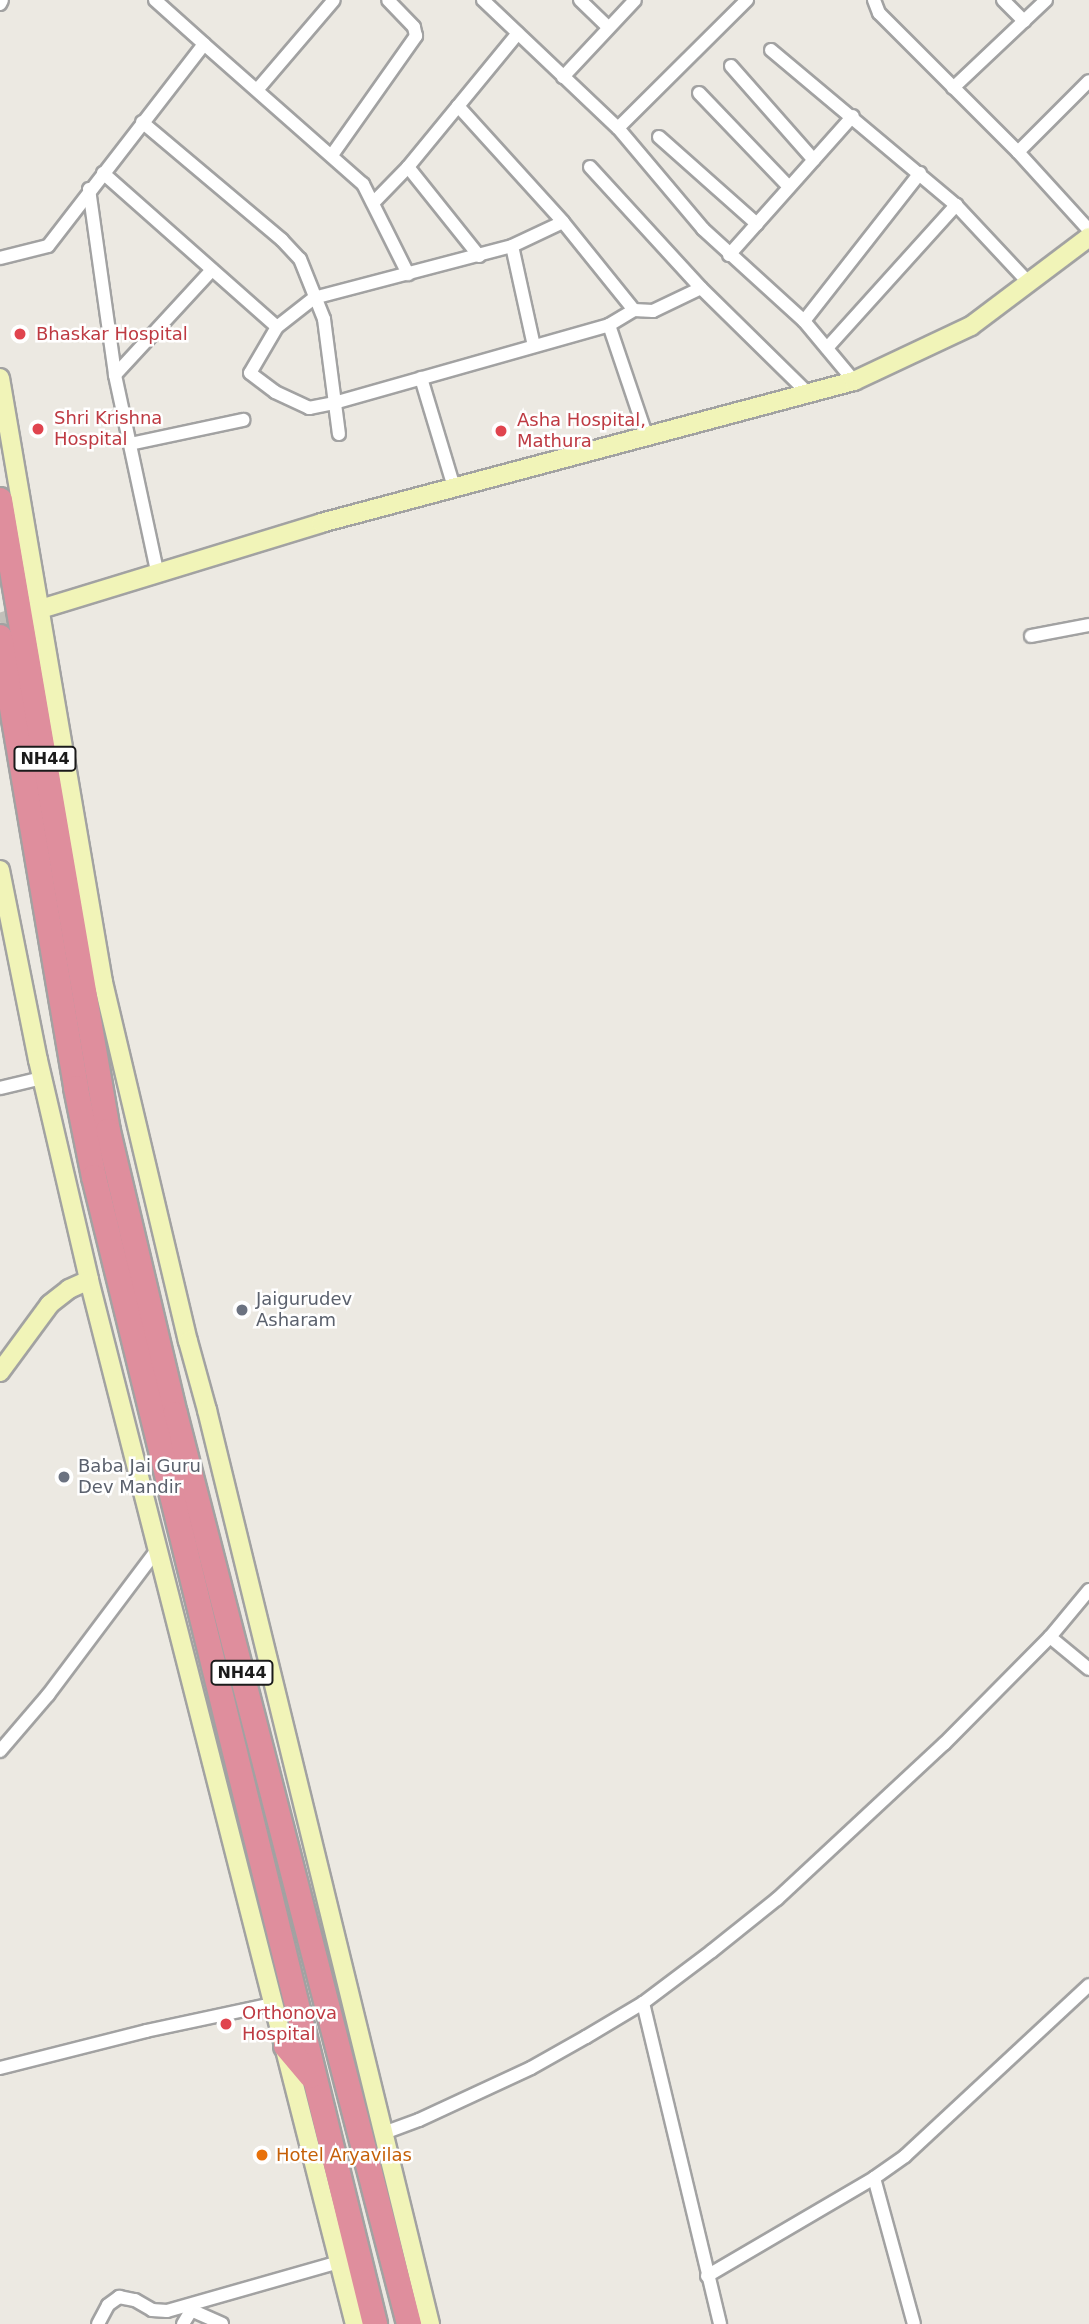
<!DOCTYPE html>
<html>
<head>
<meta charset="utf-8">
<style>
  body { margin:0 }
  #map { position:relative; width:1089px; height:2324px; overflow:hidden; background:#ece9e2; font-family:"DejaVu Sans",sans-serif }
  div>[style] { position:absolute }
  .secondary-tunnel>* { height:18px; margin-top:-9px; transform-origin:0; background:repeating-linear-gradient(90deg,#c2c0ba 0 18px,transparent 0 27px) }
  .roads { filter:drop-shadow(2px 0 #a2a2a2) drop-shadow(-2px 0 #a2a2a2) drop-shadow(0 2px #a2a2a2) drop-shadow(0 -2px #a2a2a2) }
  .street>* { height:12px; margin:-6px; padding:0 6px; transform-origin:6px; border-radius:6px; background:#fff }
  .secondary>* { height:18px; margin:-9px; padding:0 9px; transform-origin:9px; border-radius:9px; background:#f1f4b8 }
  .highway>* { height:24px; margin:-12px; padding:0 12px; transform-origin:12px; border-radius:12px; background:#df8e9d }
  .dots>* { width:19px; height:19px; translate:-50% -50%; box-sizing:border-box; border:4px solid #fff; border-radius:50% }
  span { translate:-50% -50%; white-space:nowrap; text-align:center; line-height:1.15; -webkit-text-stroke:5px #fff; paint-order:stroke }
  .shield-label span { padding:2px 5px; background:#fff; border:2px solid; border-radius:5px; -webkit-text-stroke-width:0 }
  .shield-label { font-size:16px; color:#1b1b1b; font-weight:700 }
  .health-label { font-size:18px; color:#be3a42 }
  .left { translate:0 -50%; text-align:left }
  .worship-label { font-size:18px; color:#5b616d }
  .food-label { font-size:18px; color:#c56008 }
</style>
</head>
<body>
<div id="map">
  <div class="secondary-tunnel">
    <div style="left:0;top:622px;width:33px;rotate:-18deg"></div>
  </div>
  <div class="roads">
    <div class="street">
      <div style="left:155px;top:0;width:66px;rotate:41.9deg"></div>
      <div style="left:483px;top:0;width:186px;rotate:43.5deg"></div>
      <div style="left:618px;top:128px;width:182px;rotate:-44.8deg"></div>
      <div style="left:580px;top:0;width:37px;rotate:44deg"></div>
      <div style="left:874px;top:0;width:14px;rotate:69deg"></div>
      <div style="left:879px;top:13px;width:197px;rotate:45deg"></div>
      <div style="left:1018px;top:152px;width:105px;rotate:47.7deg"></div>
      <div style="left:1003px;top:0;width:30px;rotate:45deg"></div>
      <div style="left:0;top:4px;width:4px;rotate:-63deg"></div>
      <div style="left:771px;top:50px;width:241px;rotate:40deg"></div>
      <div style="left:956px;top:205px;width:108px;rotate:46.9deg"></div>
      <div style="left:731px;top:66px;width:125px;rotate:48.6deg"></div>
      <div style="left:563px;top:77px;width:105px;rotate:-46.9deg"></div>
      <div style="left:953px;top:88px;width:128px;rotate:-43.4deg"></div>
      <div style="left:257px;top:90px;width:118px;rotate:-49.5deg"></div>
      <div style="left:699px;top:93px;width:130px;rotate:46.2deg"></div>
      <div style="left:458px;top:106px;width:156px;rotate:47.8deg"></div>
      <div style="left:142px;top:122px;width:183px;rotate:40.1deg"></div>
      <div style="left:282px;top:240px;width:26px;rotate:47deg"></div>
      <div style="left:300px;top:259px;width:65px;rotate:68.2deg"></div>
      <div style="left:324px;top:319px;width:116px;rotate:82.6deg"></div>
      <div style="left:618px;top:128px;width:132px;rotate:49.9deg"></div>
      <div style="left:703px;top:229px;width:137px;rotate:42.3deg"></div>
      <div style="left:804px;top:321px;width:78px;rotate:50.2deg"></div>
      <div style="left:659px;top:137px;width:131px;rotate:41.6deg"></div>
      <div style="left:1018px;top:152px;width:100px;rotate:-45deg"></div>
      <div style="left:332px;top:155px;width:146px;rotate:-54.8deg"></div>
      <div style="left:416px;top:36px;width:9px;rotate:-103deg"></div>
      <div style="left:414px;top:27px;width:37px;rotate:-134deg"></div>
      <div style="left:408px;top:167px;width:114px;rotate:51.4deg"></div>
      <div style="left:590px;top:167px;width:164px;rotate:47.5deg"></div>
      <div style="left:701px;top:288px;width:153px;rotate:44.5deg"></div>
      <div style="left:103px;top:173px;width:232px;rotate:41.5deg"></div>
      <div style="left:89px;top:189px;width:188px;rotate:82deg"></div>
      <div style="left:115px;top:375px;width:205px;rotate:77.9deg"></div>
      <div style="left:374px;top:202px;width:49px;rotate:-45.8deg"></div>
      <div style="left:408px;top:167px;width:173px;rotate:-50.6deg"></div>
      <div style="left:512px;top:246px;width:56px;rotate:-25.2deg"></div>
      <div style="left:563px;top:222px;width:113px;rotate:51.1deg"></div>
      <div style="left:729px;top:255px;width:186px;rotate:-48.3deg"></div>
      <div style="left:0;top:258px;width:49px;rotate:-14deg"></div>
      <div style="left:48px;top:246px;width:255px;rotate:-52.3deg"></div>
      <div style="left:204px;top:44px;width:212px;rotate:41.4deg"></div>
      <div style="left:363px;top:184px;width:101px;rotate:63.4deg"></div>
      <div style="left:804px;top:321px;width:188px;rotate:-51.9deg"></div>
      <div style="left:609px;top:325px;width:118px;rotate:71.3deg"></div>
      <div style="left:534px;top:346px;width:102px;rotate:-102.4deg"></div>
      <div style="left:512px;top:246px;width:205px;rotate:165.3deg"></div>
      <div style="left:314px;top:298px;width:47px;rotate:141.9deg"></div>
      <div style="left:277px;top:327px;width:53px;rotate:120.4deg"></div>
      <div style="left:250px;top:373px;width:31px;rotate:37deg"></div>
      <div style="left:275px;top:392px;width:38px;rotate:25deg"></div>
      <div style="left:309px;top:408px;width:25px;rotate:-11deg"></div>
      <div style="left:334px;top:403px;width:286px;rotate:-15.8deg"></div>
      <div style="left:609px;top:325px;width:29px;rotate:-31deg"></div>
      <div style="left:634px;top:310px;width:19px;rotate:3deg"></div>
      <div style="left:653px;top:311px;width:53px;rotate:-25.6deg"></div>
      <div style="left:827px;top:348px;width:193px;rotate:-47.9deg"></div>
      <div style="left:115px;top:375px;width:143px;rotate:-47.3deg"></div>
      <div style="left:421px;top:378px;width:114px;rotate:73.2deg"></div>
      <div style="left:130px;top:444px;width:116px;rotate:-12deg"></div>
      <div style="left:1031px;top:636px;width:59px;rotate:-10.7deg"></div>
      <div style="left:0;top:1088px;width:43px;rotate:-13.4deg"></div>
      <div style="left:1050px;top:1637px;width:50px;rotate:39.4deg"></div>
      <div style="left:0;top:1751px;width:74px;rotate:-49.4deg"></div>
      <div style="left:48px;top:1695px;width:181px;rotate:-53.1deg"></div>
      <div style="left:643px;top:2003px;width:330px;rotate:76.5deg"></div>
      <div style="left:0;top:2068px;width:151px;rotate:-14.2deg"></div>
      <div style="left:146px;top:2031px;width:130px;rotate:-12deg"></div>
      <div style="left:381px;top:2134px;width:40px;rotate:-20.2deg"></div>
      <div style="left:419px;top:2120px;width:123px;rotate:-24.9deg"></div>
      <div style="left:531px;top:2068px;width:63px;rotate:-29.4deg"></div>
      <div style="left:586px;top:2037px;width:66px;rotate:-30.8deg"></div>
      <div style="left:643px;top:2003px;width:86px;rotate:-37deg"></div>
      <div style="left:712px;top:1951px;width:83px;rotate:-38.7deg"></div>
      <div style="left:777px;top:1899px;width:228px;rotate:-42.9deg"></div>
      <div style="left:944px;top:1744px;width:151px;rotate:-45.3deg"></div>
      <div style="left:1050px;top:1637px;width:61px;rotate:-50.3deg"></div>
      <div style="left:874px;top:2178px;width:151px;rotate:74.7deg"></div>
      <div style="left:707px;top:2276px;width:194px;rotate:-30.4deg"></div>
      <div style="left:874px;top:2178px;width:38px;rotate:-35deg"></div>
      <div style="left:905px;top:2156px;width:251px;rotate:-42.9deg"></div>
      <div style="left:191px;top:2310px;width:34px;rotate:24deg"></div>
      <div style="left:98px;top:2324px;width:21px;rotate:-62deg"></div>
      <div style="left:108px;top:2305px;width:14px;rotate:-36deg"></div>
      <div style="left:119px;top:2297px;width:16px;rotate:11deg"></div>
      <div style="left:135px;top:2300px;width:20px;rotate:30deg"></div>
      <div style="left:152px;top:2310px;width:15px;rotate:4deg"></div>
      <div style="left:167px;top:2311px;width:179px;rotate:-15.9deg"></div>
      <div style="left:183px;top:2324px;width:23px;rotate:-59deg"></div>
    </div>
    <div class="secondary">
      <div style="left:0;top:378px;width:613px;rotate:80.32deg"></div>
      <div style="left:103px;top:982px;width:369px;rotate:76.7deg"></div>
      <div style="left:188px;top:1341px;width:72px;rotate:74.6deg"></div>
      <div style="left:207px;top:1410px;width:941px;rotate:76.29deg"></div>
      <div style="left:34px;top:611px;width:300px;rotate:-17deg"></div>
      <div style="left:321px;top:523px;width:552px;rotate:-14.92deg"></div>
      <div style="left:854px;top:381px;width:129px;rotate:-25.2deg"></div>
      <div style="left:971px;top:326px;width:148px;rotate:-37deg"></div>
      <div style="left:0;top:870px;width:194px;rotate:78.7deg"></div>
      <div style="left:38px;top:1060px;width:226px;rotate:76.9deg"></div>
      <div style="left:89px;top:1280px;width:1077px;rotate:75.71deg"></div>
      <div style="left:0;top:1372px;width:84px;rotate:-53.7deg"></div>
      <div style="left:50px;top:1304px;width:24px;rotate:-38deg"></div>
      <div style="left:69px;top:1289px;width:22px;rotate:-24deg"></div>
    </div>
    <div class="highway">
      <div style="left:0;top:500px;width:640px;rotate:80.29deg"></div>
      <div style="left:108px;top:1131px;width:291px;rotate:76.7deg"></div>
      <div style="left:175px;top:1414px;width:940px;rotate:75.58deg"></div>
      <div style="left:0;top:637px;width:457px;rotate:80.4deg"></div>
      <div style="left:76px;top:1088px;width:91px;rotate:78.6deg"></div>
      <div style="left:94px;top:1177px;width:1181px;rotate:76.23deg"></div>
      <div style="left:286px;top:2046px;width:39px;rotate:50deg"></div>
    </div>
  </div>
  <div class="dots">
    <div style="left:20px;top:334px;background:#e0444e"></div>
    <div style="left:38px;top:429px;background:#e0444e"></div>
    <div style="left:501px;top:431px;background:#e0444e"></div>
    <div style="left:242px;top:1310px;background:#6b7280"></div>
    <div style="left:64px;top:1477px;background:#6b7280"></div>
    <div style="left:226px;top:2024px;background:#e0444e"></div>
    <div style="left:262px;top:2155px;background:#e8710a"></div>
  </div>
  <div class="shield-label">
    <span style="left:45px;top:759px">NH44</span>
    <span style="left:242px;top:1673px">NH44</span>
  </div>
  <div class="health-label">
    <span class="left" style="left:36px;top:334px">Bhaskar Hospital</span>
    <span class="left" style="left:54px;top:429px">Shri Krishna<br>Hospital</span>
    <span class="left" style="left:517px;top:431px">Asha Hospital,<br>Mathura</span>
    <span class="left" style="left:242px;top:2024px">Orthonova<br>Hospital</span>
  </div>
  <div class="worship-label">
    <span class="left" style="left:256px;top:1310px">Jaigurudev<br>Asharam</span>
    <span class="left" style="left:78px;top:1477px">Baba Jai Guru<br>Dev Mandir</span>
  </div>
  <div class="food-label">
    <span class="left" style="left:276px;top:2155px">Hotel Aryavilas</span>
  </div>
</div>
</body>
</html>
